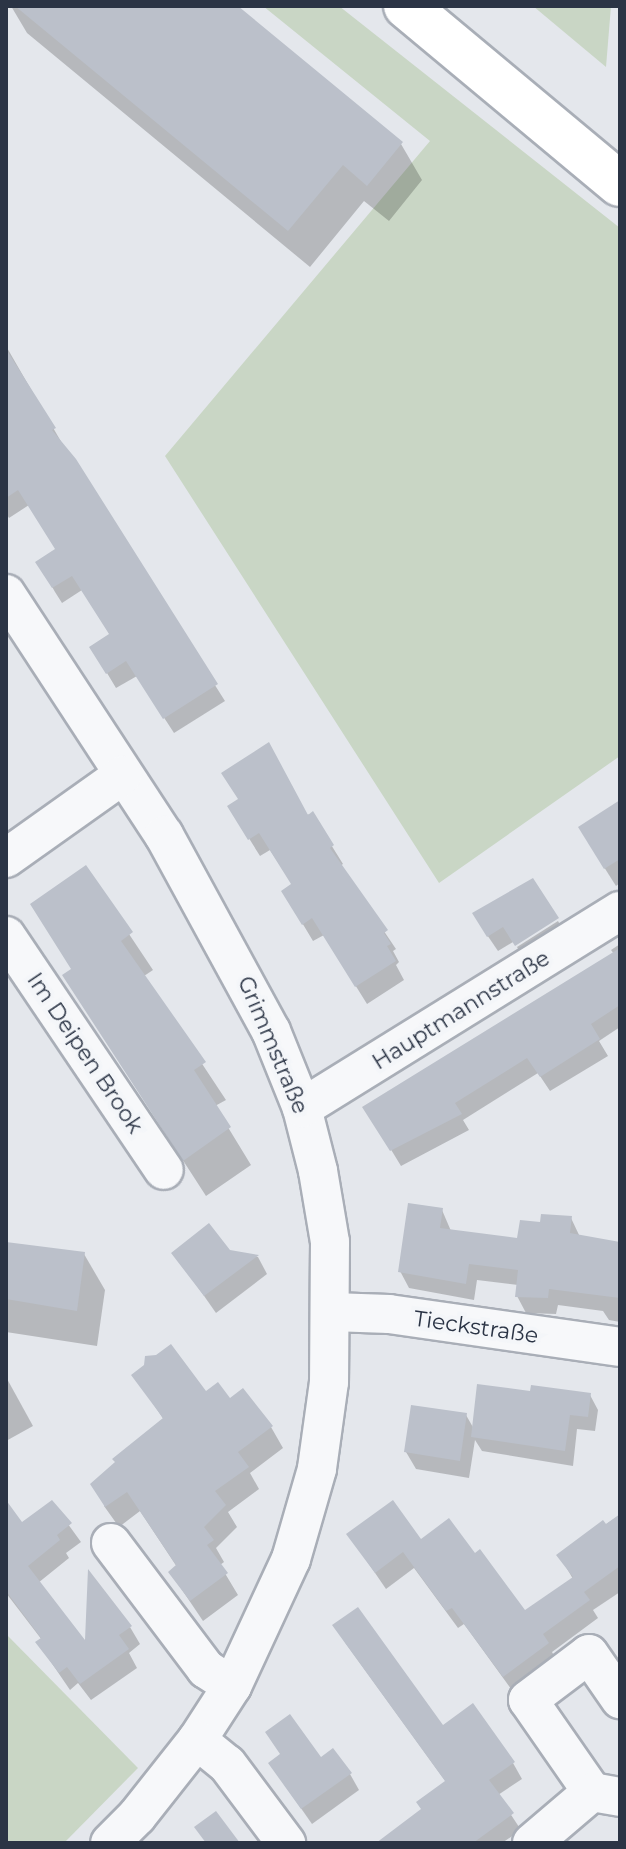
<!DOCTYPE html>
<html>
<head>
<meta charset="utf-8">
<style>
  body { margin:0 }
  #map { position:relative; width:626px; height:1849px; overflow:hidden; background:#e4e7ec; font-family:Montserrat,sans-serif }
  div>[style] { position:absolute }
  .green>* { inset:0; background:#c9d6c5 }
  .shadow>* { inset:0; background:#0003 }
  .building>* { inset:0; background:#bbc0ca }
  .roads { filter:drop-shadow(2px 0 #a9aeb7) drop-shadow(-2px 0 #a9aeb7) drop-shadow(0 2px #a9aeb7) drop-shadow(0 -2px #a9aeb7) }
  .minor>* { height:38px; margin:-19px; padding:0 19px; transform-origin:19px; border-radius:19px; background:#f7f8fa }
  .major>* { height:44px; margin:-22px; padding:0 22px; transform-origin:22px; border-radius:22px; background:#fff }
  span { translate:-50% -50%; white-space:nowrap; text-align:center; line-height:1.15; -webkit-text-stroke:8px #f4f6f9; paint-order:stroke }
  .street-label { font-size:22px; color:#2b3445 }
  .frame { position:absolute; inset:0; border:8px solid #2b3445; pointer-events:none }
</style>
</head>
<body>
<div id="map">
  <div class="green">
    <div style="clip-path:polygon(263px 6px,339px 6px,620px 228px,620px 756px,439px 883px,165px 456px,430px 141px)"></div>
    <div style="clip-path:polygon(533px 6px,611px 6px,606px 67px)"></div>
    <div style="clip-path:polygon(6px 1634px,138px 1768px,64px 1843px,6px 1843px)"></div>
  </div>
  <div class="shadow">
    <div style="clip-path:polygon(11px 6px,235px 6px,401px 144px,422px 180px,389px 221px,364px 201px,310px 267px,27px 33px)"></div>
    <div style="clip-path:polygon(6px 346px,63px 445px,225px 701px,174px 733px,137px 676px,116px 688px,92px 648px,111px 636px,82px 590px,62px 603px,55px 592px,38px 562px,58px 550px,29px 505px,9px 518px,6px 513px)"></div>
    <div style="clip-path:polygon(620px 802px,620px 883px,616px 886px,590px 845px)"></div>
    <div style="clip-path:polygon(312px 814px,343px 864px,340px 866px,396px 949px,393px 951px,399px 962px,396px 965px,404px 980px,367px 1004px,324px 935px,313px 941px,283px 891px,293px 885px,270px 850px,260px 856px,240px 824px)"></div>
    <div style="clip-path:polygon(85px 868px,153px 970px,144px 976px,226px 1100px,215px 1106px,251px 1165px,206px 1196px,64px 976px,72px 970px)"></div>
    <div style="clip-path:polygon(533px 880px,513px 942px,498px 951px,483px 929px)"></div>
    <div style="clip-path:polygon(558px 921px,566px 935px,525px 961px,517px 947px)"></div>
    <div style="clip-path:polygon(620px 944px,620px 1027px,599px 1041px,608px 1056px,550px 1091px,538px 1073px,463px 1120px,469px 1130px,401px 1166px,365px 1107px,614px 954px,611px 950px)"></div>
    <div style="clip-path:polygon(442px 1210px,451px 1231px,519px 1240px,542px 1224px,571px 1218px,580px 1237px,620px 1244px,620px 1322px,609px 1320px,603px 1311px,558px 1305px,556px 1314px,526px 1313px,517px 1296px,518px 1285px,477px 1280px,474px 1300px,409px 1288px,400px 1271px)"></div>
    <div style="clip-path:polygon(6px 1243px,84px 1254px,105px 1290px,97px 1346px,6px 1332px)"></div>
    <div style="clip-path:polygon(229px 1252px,258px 1257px,267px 1274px,216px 1313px,174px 1253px)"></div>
    <div style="clip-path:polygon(134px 1375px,229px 1401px,271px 1427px,283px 1448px,250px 1473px,259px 1489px,228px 1512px,237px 1527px,216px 1548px,224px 1562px,220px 1565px,238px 1595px,203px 1621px,170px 1572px,177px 1567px,140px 1511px,119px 1527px,104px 1506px,164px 1420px)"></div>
    <div style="clip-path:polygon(6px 1377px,33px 1426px,6px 1441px)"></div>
    <div style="clip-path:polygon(531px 1393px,590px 1395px,598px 1410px,595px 1431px,577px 1429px,573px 1466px,482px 1451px,475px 1440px,469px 1478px,416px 1469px,406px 1452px,466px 1415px,474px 1429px)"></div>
    <div style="clip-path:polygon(52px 1502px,81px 1542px,66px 1553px,69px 1558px,38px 1583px,86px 1646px,130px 1627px,140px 1644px,129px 1653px,137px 1668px,91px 1700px,78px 1683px,70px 1690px,38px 1643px,42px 1640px,6px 1593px,6px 1504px,22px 1525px)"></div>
    <div style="clip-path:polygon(620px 1515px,620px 1592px,593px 1610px,598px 1618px,552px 1652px,557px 1661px,514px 1693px,464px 1624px,458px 1628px,414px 1568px,386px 1589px,349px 1535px,421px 1541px,474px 1556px,525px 1613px,573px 1579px,559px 1555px)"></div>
    <div style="clip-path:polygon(344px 1641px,442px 1727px,513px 1763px,522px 1779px,498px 1795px,521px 1830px,502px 1843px,379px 1843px,423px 1810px,446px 1782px)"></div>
    <div style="clip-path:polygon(321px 1760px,350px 1774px,359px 1790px,312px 1824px,270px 1764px)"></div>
  </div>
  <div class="building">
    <div style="clip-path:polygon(15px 6px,238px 6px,403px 142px,367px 186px,343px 165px,288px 231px)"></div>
    <div style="clip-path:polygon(6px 349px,56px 428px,52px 430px,76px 459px,218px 684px,163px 719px,126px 661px,106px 674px,89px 647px,109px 634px,72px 576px,52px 588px,35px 562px,55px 549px,18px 490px,6px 498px)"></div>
    <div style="clip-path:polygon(269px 742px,308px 815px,313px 811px,334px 845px,330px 848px,388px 930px,384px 933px,391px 944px,387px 946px,396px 961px,355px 987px,312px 918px,302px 925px,281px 891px,291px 884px,259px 833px,248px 840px,227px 806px,238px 799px,221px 773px)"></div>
    <div style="clip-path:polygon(620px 800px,620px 859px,604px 869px,578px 827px)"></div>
    <div style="clip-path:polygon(86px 865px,133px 932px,121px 941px,206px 1062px,194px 1070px,231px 1127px,183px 1161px,62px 975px,71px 969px,30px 904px)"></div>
    <div style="clip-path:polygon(533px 878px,559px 918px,515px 946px,503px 927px,487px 937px,472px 913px)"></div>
    <div style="clip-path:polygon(620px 948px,620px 1005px,591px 1024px,600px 1039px,540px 1077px,527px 1058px,455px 1103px,462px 1114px,390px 1151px,362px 1107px)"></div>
    <div style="clip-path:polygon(408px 1203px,443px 1208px,440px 1228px,517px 1238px,520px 1220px,540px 1222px,541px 1214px,572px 1216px,570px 1233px,620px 1242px,620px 1298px,549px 1289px,548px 1298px,515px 1297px,518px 1270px,469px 1264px,466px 1284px,398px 1272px)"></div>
    <div style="clip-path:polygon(209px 1223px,230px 1250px,259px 1255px,204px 1296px,171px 1253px)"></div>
    <div style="clip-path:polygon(6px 1242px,85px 1252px,77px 1311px,6px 1299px)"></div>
    <div style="clip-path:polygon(171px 1344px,206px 1391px,218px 1382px,230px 1398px,243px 1388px,273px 1426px,238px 1452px,249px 1467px,215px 1491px,226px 1505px,204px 1527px,214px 1540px,207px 1545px,228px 1573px,190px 1601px,168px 1572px,176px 1565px,127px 1492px,105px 1507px,90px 1484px,115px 1462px,112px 1459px,163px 1418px,131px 1375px,144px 1365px,145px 1356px,156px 1355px)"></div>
    <div style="clip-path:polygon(477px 1384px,530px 1391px,531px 1385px,591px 1393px,588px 1417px,570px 1415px,565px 1451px,471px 1437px)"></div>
    <div style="clip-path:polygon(411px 1405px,467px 1413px,460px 1461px,404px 1452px)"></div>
    <div style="clip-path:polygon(6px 1500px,22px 1522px,52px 1500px,72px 1523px,57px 1535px,60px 1540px,28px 1566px,85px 1640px,88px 1569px,132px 1626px,119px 1635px,129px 1649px,80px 1684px,67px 1667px,59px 1673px,35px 1642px,41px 1638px,6px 1591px)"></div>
    <div style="clip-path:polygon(393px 1500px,421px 1539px,449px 1518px,475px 1553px,480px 1549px,525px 1610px,573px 1577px,556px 1555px,603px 1520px,606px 1524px,620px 1514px,620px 1566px,584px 1592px,590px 1600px,543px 1634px,549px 1643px,503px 1677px,452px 1608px,446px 1611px,403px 1552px,375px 1573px,346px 1534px)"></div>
    <div style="clip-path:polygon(358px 1607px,443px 1725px,473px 1703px,515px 1762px,489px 1780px,514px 1813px,473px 1843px,376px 1843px,421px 1809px,416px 1802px,445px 1781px,332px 1625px)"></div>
    <div style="clip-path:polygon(290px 1714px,321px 1757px,333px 1748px,352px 1773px,301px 1809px,268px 1763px,280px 1754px,265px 1732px)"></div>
    <div style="clip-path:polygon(216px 1811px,240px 1843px,206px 1843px,194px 1827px)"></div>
  </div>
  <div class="roads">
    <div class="minor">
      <div style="left:6px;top:594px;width:288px;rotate:56.8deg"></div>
      <div style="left:164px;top:835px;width:223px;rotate:61.4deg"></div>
      <div style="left:271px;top:1031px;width:83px;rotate:68.1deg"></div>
      <div style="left:302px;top:1108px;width:65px;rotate:75.7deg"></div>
      <div style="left:318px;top:1171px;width:72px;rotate:80.4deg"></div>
      <div style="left:330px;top:1242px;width:140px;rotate:90.4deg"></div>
      <div style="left:329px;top:1382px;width:88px;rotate:97.9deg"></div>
      <div style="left:317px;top:1469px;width:94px;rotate:106.1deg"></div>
      <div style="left:291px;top:1559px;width:140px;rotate:114.9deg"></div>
      <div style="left:232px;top:1686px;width:64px;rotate:122.9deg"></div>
      <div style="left:197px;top:1740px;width:97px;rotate:128.3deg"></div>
      <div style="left:137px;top:1816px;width:38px;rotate:135deg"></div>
      <div style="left:6px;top:858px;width:143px;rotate:-35.4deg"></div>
      <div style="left:6px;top:936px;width:282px;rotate:56deg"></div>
      <div style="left:302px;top:1108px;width:374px;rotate:-31.8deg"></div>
      <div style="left:332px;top:1312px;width:57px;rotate:2deg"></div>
      <div style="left:389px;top:1314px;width:233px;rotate:8.1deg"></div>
      <div style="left:111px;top:1543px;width:158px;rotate:53deg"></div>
      <div style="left:206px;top:1669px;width:31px;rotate:33deg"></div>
      <div style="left:197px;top:1740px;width:38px;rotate:39deg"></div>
      <div style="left:227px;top:1764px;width:99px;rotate:53.2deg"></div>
      <div style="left:592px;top:1792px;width:112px;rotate:-124.8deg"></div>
      <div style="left:528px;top:1700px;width:76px;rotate:-37deg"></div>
      <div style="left:589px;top:1654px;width:55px;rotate:55.4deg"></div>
      <div style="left:532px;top:1843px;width:79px;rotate:-40.4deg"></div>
      <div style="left:592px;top:1792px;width:28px;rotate:10deg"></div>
    </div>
    <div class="major">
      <div style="left:406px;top:6px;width:278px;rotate:39.8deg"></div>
    </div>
  </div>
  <div class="street-label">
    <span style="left:461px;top:1010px;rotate:-32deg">Hauptmannstraße</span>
    <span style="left:273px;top:1045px;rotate:67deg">Grimmstraße</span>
    <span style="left:85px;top:1053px;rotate:56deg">Im Deipen Brook</span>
    <span style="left:476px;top:1327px;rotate:8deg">Tieckstraße</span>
  </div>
  <div class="frame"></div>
</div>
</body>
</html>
